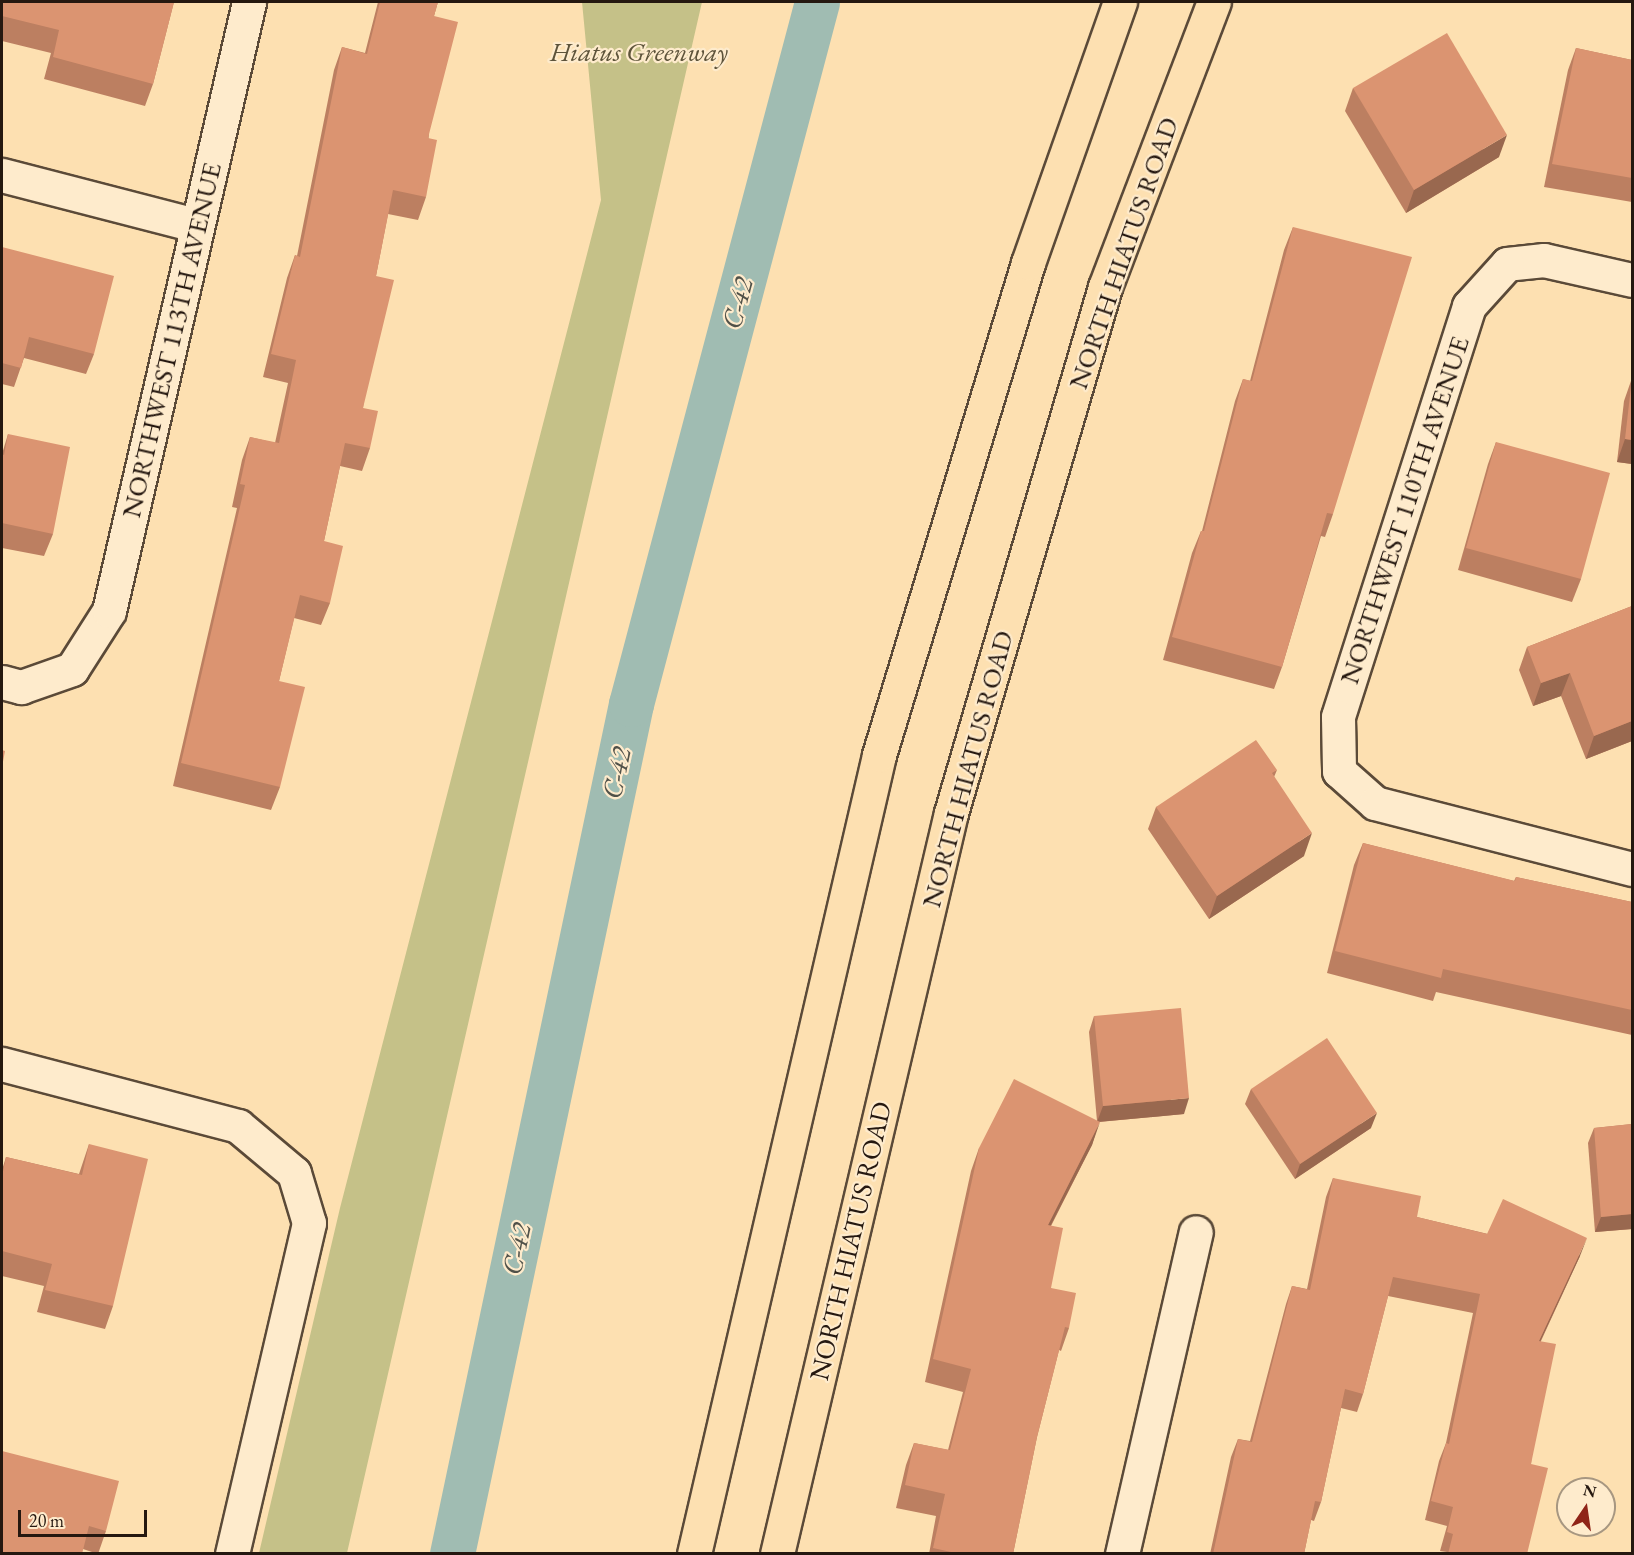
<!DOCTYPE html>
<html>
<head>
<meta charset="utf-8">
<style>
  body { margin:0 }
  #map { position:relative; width:1634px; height:1555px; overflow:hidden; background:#fde0b1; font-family:"EB Garamond",serif }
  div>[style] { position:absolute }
  .green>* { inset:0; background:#c5c188 }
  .canal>* { height:45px; margin:-22.5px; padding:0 22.5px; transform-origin:22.5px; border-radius:22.5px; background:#a0bcb2 }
  .roads { filter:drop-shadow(2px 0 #5b4a38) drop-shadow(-2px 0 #5b4a38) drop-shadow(0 2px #5b4a38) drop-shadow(0 -2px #5b4a38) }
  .minor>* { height:33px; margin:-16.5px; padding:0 16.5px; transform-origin:16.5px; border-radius:16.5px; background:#feebcc }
  .major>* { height:33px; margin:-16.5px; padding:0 16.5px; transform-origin:16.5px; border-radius:16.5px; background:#fde0b1 }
  .wall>* { inset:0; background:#bc7f61 }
  .shaded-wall>* { inset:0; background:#99684f }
  .building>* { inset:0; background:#db9471 }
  span { translate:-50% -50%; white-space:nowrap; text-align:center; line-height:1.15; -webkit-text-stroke:4.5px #feebcc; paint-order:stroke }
  .park-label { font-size:27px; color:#5d533a; font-style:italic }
  .street-label { font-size:27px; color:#251810 }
  .water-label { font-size:28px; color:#505149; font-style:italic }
  .frame { position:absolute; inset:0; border:3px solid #251810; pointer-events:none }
  .north { position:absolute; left:1556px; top:1477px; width:60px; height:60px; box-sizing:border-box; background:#feebcc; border:2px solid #a79781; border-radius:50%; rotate:13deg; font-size:16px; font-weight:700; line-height:24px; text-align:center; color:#251810 }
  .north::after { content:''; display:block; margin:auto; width:21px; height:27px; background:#8f2418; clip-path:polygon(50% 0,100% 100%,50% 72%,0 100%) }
  .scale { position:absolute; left:18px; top:1510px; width:129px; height:27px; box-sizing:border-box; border:3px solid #251810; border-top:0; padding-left:8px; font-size:18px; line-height:21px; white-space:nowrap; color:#251810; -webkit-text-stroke:4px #feebcc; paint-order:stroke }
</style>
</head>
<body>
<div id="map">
  <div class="green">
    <div style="clip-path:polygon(582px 2px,702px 2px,347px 1553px,259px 1553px,340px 1208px,601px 200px)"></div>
  </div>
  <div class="canal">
    <div style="left:452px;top:1554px;width:869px;rotate:-78.11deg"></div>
    <div style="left:631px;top:704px;width:726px;rotate:-75.16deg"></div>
  </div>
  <div class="roads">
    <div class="minor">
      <div style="left:2px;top:175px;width:200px;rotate:14.5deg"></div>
      <div style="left:1632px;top:280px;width:90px;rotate:-167.2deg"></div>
      <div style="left:1544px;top:260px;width:37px;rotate:174deg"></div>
      <div style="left:1507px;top:264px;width:57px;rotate:132.1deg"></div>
      <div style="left:1469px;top:306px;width:431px;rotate:107.7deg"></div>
      <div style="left:1338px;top:717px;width:54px;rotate:88.9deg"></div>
      <div style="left:1339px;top:771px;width:48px;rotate:41.6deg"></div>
      <div style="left:1375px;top:803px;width:265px;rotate:14.4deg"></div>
      <div style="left:2px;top:682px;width:20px;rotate:15deg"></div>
      <div style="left:21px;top:687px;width:54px;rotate:-19.4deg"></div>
      <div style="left:72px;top:669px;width:69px;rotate:-57.5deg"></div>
      <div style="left:109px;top:611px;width:625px;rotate:-77.05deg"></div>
      <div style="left:2px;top:1064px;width:244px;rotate:14.7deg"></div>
      <div style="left:238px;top:1126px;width:73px;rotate:40deg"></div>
      <div style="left:294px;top:1173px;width:52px;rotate:73.3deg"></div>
      <div style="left:309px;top:1223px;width:340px;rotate:103.1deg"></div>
      <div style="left:1122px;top:1554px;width:330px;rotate:-77.1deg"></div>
    </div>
    <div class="major">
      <div style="left:694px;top:1554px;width:820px;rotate:-76.96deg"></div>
      <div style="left:879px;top:755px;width:514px;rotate:-73.15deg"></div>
      <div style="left:1028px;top:263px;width:277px;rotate:-70.6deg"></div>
      <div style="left:777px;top:1554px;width:761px;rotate:-76.79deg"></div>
      <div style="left:951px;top:813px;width:548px;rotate:-73.68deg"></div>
      <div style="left:1105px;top:287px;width:305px;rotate:-69.1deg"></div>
    </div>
  </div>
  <div class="wall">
    <div style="clip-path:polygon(2px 2px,174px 2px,153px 84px,145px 106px,44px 79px,51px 53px,2px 41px)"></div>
    <div style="clip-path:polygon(378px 2px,438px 2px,434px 16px,426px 197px,418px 220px,388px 214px,376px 276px,363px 408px,370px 448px,362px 471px,340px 466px,324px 541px,330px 603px,321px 625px,294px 618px,279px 681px,280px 787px,271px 810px,173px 786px,237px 508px,232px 507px,242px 460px,250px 437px,275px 443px,288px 383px,263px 377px,287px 278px,295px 255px,297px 256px,334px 70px,342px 47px,365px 53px)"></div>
    <div style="clip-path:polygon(1576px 48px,1632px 60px,1632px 202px,1544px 187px,1568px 70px)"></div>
    <div style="clip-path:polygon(1353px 88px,1499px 157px,1406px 213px,1345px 111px)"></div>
    <div style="clip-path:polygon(1293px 227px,1333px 514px,1325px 537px,1321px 536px,1282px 667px,1274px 689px,1163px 660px,1192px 553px,1201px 531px,1202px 531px,1235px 401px,1243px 379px,1250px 381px,1284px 250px)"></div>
    <div style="clip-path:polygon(2px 247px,94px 354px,86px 374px,24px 358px,14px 387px,2px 384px)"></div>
    <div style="clip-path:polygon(1632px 378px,1632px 464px,1617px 462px,1624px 401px)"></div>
    <div style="clip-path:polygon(8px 434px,53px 534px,44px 556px,2px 548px,2px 454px)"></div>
    <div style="clip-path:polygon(1496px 442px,1581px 579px,1572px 602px,1458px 570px,1488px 464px)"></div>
    <div style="clip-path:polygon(1632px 606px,1632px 741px,1586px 759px,1561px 696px,1533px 706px,1519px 670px,1527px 647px)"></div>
    <div style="clip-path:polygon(1277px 770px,1274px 777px,1304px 856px,1209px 919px,1148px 829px,1156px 807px)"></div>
    <div style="clip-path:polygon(1363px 843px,1514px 881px,1516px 877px,1632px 902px,1632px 1035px,1436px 992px,1433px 1001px,1327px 973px,1354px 865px)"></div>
    <div style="clip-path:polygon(1094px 1016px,1184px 1114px,1099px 1122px,1092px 1145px,1051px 1226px,1051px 1288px,1069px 1328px,1061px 1351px,1059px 1350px,1037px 1437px,1013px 1554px,929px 1554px,936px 1516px,896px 1508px,906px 1465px,914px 1443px,948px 1450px,963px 1392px,925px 1382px,971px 1171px,979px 1148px,1097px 1121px,1089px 1032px)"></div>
    <div style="clip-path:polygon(1251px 1089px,1371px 1128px,1295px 1179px,1245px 1104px)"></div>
    <div style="clip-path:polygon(1632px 1124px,1632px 1229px,1595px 1232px,1588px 1143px,1594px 1128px)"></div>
    <div style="clip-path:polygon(89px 1144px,113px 1306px,105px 1329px,37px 1312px,44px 1286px,2px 1276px,2px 1170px,6px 1157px,79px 1174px)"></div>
    <div style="clip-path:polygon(1333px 1178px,1417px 1217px,1580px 1256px,1541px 1341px,1531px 1464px,1527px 1554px,1446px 1554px,1447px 1552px,1440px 1551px,1447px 1526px,1425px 1520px,1439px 1461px,1446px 1443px,1473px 1313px,1388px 1296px,1363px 1394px,1357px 1412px,1341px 1408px,1321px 1502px,1314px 1521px,1311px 1520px,1304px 1554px,1210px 1554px,1231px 1457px,1238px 1439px,1250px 1441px,1286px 1304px,1292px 1286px,1307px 1289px,1326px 1197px)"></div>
    <div style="clip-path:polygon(2px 1451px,106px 1531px,98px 1554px,83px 1549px)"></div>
  </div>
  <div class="shaded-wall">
    <div style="clip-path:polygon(1507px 135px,1499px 157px,1406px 213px,1414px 190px)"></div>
    <div style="clip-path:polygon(1625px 439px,1632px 440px,1632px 464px,1617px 462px)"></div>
    <div style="clip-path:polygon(1570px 673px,1561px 696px,1533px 706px,1541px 683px)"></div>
    <div style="clip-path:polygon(1632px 721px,1632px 741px,1586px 759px,1594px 736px)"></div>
    <div style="clip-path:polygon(1312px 833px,1304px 856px,1209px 919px,1217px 896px)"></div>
    <div style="clip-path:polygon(1189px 1098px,1184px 1114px,1097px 1122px,1103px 1106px)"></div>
    <div style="clip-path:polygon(1377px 1113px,1371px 1128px,1295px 1179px,1300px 1164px)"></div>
    <div style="clip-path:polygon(1100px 1122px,1092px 1145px,1039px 1248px,1048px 1225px)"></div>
    <div style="clip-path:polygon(1632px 1214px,1632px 1229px,1595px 1232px,1601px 1217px)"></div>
    <div style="clip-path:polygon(1587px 1238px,1580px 1256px,1532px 1359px,1539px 1341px)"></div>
  </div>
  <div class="building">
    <div style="clip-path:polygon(2px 2px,174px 2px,153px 84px,53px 57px,59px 30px,2px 16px)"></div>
    <div style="clip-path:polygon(380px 2px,438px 2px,434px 16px,458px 22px,428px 138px,437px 140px,426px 197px,393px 190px,376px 276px,394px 280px,363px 408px,378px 411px,370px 448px,345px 443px,324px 541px,343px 546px,330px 603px,300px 595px,279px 681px,305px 687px,280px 787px,181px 763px,245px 485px,240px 484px,250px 437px,279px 443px,296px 360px,271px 354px,295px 255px,300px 257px,342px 47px,367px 54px)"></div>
    <div style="clip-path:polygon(1447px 33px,1507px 135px,1414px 190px,1353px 88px)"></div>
    <div style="clip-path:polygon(1576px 48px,1632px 60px,1632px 178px,1552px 164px)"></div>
    <div style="clip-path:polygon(1293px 227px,1412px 257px,1333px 514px,1327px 513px,1282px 667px,1172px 637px,1201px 531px,1204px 531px,1243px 379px,1252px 381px)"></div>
    <div style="clip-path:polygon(2px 247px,114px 276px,94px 354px,29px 337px,21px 368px,2px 363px)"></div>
    <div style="clip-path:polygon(1632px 378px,1632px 440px,1625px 439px)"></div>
    <div style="clip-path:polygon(8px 434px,70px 447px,53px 534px,2px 523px,2px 454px,4px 455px)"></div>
    <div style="clip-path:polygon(1496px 442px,1610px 473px,1581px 579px,1466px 548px)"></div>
    <div style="clip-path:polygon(1632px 606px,1632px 721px,1594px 736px,1570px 673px,1541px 683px,1527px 647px)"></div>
    <div style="clip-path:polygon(1256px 740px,1277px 770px,1272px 773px,1312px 833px,1217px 896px,1156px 807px)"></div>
    <div style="clip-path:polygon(2px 750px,5px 751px,2px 767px)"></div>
    <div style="clip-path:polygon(1363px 843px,1515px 881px,1516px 877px,1632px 902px,1632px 1010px,1443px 969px,1441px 978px,1335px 951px)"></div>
    <div style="clip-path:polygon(1181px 1008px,1189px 1098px,1103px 1106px,1094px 1016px)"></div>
    <div style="clip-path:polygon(1327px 1038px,1377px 1113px,1300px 1164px,1251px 1089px)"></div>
    <div style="clip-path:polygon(1014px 1079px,1100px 1122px,1048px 1225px,1063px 1228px,1051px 1288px,1076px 1293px,1069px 1328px,1065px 1327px,1037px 1437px,1013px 1554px,960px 1554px,933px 1548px,945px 1494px,905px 1485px,914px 1443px,950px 1450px,971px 1369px,933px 1359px,979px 1148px)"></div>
    <div style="clip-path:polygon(1632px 1124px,1632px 1214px,1601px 1217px,1594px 1128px)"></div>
    <div style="clip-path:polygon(89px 1144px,148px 1159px,113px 1306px,45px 1290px,52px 1264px,2px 1251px,2px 1176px,6px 1157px,82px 1175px)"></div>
    <div style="clip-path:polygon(1333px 1178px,1421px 1196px,1417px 1217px,1487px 1234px,1503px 1199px,1587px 1238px,1539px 1341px,1556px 1344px,1531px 1464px,1548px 1468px,1527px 1554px,1448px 1554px,1453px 1534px,1447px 1532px,1453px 1507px,1431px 1501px,1446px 1443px,1449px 1444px,1480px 1294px,1393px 1277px,1363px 1394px,1345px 1389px,1321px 1502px,1315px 1501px,1304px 1554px,1213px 1554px,1238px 1439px,1252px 1442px,1292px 1286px,1310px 1290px)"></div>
    <div style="clip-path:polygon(2px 1451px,119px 1481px,106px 1531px,89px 1526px,82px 1554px,2px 1554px)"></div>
  </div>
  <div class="park-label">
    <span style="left:639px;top:52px">Hiatus Greenway</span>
  </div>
  <div class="street-label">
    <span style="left:1123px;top:253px;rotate:-71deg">NORTH HIATUS ROAD</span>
    <span style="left:171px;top:340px;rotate:-77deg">NORTHWEST 113TH AVENUE</span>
    <span style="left:1404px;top:510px;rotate:-72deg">NORTHWEST 110TH AVENUE</span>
    <span style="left:967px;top:769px;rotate:-75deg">NORTH HIATUS ROAD</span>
    <span style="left:850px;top:1241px;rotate:-77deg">NORTH HIATUS ROAD</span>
  </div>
  <div class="water-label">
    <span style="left:737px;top:303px;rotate:-75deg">C-42</span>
    <span style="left:616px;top:773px;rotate:-78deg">C-42</span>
    <span style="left:516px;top:1249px;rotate:-78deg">C-42</span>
  </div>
  <div class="frame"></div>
  <div class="north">N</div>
  <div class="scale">20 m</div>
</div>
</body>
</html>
